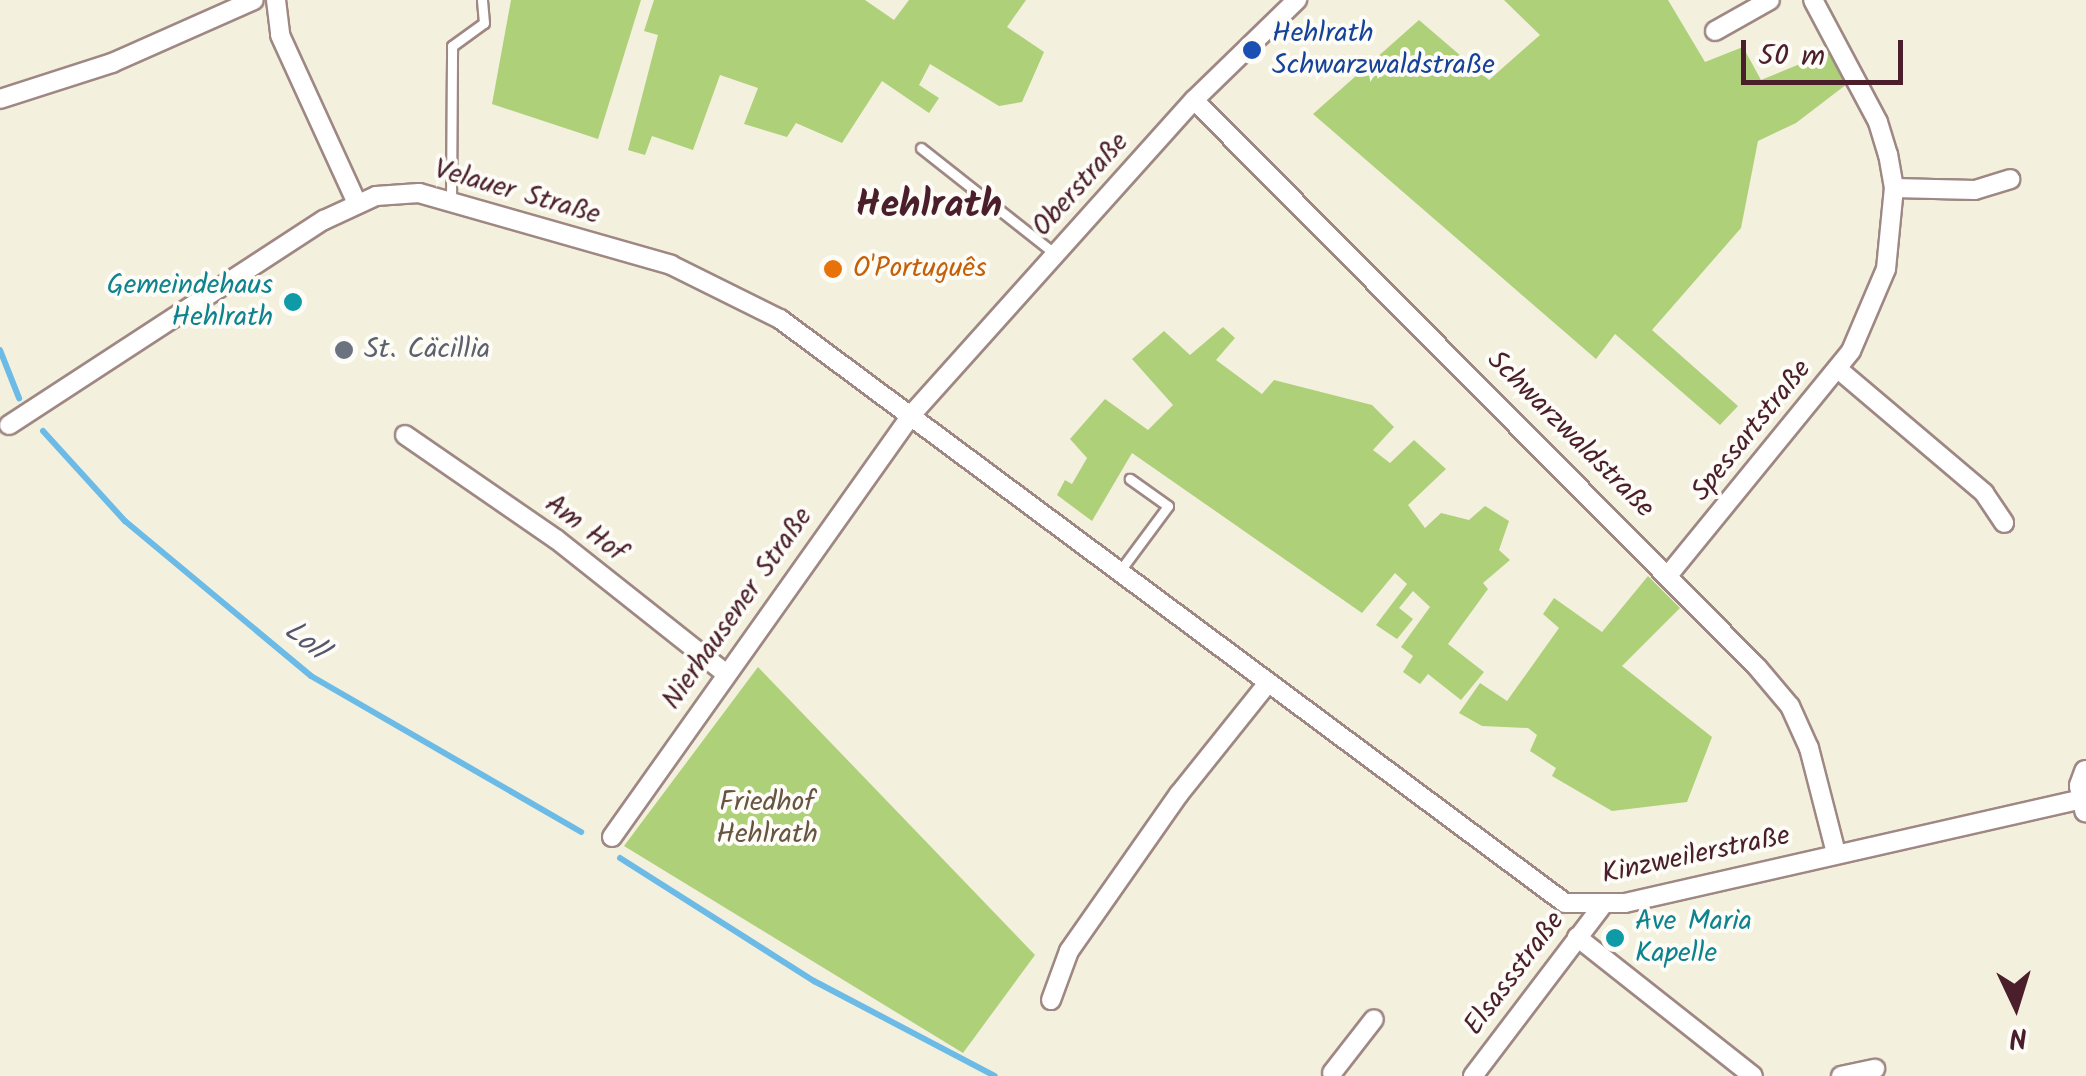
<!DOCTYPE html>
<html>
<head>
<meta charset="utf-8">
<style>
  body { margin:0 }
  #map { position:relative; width:2086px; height:1076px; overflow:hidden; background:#f4f0de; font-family:Kalam,sans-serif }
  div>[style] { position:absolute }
  .green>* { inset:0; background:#add079 }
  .stream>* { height:6px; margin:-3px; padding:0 3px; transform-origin:3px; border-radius:3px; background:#6cbbe7 }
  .roads { filter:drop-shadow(2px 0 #9f8884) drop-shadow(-2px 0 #9f8884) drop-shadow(0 2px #9f8884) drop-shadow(0 -2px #9f8884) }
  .service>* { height:9px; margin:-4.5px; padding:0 4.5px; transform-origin:4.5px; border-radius:4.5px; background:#fff }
  .minor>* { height:18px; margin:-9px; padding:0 9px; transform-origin:9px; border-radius:9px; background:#fff }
  .tertiary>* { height:22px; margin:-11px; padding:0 11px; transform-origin:11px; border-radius:11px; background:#fff }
  .dots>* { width:28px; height:28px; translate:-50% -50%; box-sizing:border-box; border:5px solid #fdfcf7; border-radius:50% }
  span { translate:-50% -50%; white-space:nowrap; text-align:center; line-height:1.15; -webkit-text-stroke:8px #fdfcf7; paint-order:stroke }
  .transit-label { font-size:28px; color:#164399 }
  .left { translate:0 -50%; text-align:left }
  .street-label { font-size:28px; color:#4a1f2b }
  .food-label { font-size:28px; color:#c56008 }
  .culture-label { font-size:28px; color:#0d838f }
  .right { translate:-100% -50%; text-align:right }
  .worship-label { font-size:28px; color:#5b616d }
  .park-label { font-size:28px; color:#685442 }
  .water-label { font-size:30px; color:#56566d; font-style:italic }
  .district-label { font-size:38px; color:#4a1f2b; font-weight:700 }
  .north { position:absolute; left:1966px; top:956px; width:100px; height:100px; -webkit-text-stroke:8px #fdfcf7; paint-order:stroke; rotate:176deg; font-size:28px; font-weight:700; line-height:40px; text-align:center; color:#4a1f2b }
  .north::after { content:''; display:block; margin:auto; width:35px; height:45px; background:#4a1f2b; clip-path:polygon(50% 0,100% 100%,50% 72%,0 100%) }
  .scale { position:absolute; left:1741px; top:40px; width:162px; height:45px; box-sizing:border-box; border:5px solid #4a1f2b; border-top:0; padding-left:12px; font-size:30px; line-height:35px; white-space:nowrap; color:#4a1f2b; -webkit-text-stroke:8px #fdfcf7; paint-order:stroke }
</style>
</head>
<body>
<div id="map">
  <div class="green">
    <div style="clip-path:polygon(511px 0,641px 0,598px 139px,492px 104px)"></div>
    <div style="clip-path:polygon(654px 0,865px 0,894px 20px,909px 0,1026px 0,1007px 27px,1044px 52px,1022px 102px,999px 106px,930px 64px,919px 85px,939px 98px,929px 113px,882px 81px,842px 143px,796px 123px,787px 137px,744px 124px,758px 88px,720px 75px,693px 150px,652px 136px,645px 155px,628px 150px,658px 35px,644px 31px)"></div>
    <div style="clip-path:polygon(1504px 0,1668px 0,1705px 62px,1743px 47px,1761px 80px,1829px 52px,1847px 84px,1796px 123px,1758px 141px,1741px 228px,1652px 330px,1738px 406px,1720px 425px,1615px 334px,1596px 359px,1313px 114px,1419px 20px,1489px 80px,1540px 35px)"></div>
    <div style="clip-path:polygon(1223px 327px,1235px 338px,1216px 360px,1262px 394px,1274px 380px,1372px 405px,1394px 427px,1373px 450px,1390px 463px,1414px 440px,1446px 469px,1408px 505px,1425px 528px,1441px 513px,1469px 520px,1485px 506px,1509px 521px,1499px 550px,1510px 560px,1483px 583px,1488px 589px,1448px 644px,1484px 672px,1461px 700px,1428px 674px,1420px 684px,1403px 672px,1413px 656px,1401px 647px,1430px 607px,1413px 591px,1399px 608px,1413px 619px,1397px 639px,1376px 625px,1407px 584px,1395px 573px,1362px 613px,1132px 453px,1092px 521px,1057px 495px,1065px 480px,1072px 484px,1087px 458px,1070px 439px,1105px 399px,1148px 430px,1173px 405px,1132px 359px,1164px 331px,1190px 355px)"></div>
    <div style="clip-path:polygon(1648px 576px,1680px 608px,1622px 666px,1712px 737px,1687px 802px,1612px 811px,1552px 776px,1556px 768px,1530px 751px,1537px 735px,1528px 728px,1482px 726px,1459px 713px,1480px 683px,1507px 701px,1559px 628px,1543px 614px,1554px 598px,1602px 632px)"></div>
    <div style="clip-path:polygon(758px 667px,1035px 955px,963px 1053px,624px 846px)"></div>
  </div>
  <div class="stream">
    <div style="left:0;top:350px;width:52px;rotate:68.4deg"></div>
    <div style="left:43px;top:431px;width:122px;rotate:47.7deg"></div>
    <div style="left:125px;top:521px;width:242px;rotate:39.8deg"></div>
    <div style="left:311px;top:676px;width:312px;rotate:30deg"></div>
    <div style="left:620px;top:858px;width:230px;rotate:32.4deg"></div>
    <div style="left:814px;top:981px;width:204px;rotate:27.7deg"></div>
  </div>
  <div class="roads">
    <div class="service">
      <div style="left:921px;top:148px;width:171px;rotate:38.3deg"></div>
      <div style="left:451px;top:202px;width:156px;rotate:-89.6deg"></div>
      <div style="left:452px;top:46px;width:39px;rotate:-36deg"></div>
      <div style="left:484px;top:23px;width:23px;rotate:-95deg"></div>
      <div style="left:1119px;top:572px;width:82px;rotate:-53.4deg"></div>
      <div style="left:1168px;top:506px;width:47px;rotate:-144.6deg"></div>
    </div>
    <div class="minor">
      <div style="left:276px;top:0;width:35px;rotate:83deg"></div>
      <div style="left:280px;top:35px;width:185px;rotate:65.4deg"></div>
      <div style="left:1715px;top:31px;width:63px;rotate:-29.4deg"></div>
      <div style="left:0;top:99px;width:118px;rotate:-17.8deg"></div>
      <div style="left:112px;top:63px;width:155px;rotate:-23.9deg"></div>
      <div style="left:1194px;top:100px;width:799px;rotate:45.2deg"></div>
      <div style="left:1757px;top:667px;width:51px;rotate:49.8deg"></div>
      <div style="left:1790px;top:706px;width:46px;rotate:65.7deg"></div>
      <div style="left:1809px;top:748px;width:108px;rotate:75.6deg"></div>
      <div style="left:1894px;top:188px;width:81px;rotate:1.4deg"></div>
      <div style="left:1975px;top:190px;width:37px;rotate:-17deg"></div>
      <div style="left:1838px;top:369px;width:192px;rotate:40.3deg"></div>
      <div style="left:1984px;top:493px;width:36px;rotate:56deg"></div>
      <div style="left:9px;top:425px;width:376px;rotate:-33.1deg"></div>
      <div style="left:324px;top:220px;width:57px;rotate:-24.8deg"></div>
      <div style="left:376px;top:196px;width:43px;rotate:-4deg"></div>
      <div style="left:419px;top:193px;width:262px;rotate:15.9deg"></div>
      <div style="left:671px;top:265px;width:122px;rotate:26.4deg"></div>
      <div style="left:780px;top:319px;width:978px;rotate:36.65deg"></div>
      <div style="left:1565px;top:903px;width:60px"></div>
      <div style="left:1625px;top:903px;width:468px;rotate:-12.8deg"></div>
      <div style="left:405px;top:435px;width:183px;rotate:34.6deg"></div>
      <div style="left:556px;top:539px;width:216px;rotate:38.4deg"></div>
      <div style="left:1670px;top:573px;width:286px;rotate:-50.8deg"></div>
      <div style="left:1851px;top:351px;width:89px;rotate:-66.9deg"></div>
      <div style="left:1886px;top:269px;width:81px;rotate:-84.4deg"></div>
      <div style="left:1894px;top:188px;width:34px;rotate:-100deg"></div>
      <div style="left:1888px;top:155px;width:34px;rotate:-107deg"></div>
      <div style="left:1878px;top:122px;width:138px;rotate:-118deg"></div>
      <div style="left:612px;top:837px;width:519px;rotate:-54.65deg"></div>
      <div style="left:912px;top:414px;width:422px;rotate:-48.1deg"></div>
      <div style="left:1194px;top:100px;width:144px;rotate:-44.2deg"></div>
      <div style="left:1577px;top:937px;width:224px;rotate:38.3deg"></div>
      <div style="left:1051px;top:1000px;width:52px;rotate:-69.8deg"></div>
      <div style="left:1069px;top:951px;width:192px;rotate:-55deg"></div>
      <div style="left:1179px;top:794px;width:141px;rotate:-51.3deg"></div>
      <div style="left:1332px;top:1073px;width:68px;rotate:-52.1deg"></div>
      <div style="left:1473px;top:1076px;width:213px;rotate:-52.8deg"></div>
      <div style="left:1841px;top:1076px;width:35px;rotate:-12deg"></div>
    </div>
    <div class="tertiary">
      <div style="left:2086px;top:772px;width:15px;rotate:110deg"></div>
      <div style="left:2081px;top:786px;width:25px;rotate:78deg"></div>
    </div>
  </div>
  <div class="dots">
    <div style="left:1252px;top:50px;background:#1a4fb4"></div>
    <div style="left:833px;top:269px;background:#e8710a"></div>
    <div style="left:293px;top:302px;background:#0f9aa8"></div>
    <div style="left:344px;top:350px;background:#6b7280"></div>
    <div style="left:1615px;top:938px;background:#0f9aa8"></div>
  </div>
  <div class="transit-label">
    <span class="left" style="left:1272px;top:50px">Hehlrath<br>Schwarzwaldstraße</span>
  </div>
  <div class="street-label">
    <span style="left:1081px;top:185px;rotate:-48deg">Oberstraße</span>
    <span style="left:517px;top:193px;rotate:16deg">Velauer Straße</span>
    <span style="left:1752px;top:431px;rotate:-51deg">Spessartstraße</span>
    <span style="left:1570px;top:435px;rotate:45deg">Schwarzwaldstraße</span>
    <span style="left:585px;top:529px;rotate:37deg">Am Hof</span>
    <span style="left:738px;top:609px;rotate:-55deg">Nierhausener Straße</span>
    <span style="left:1696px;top:856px;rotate:-12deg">Kinzweilerstraße</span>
    <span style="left:1515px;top:974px;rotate:-53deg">Elsassstraße</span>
  </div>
  <div class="food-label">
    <span class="left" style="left:853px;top:269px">O'Português</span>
  </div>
  <div class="culture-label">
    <span class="right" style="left:273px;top:302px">Gemeindehaus<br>Hehlrath</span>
    <span class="left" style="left:1635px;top:938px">Ave Maria<br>Kapelle</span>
  </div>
  <div class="worship-label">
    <span class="left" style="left:364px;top:350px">St. Cäcillia</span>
  </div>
  <div class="park-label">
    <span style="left:767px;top:819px">Friedhof<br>Hehlrath</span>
  </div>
  <div class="water-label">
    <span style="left:305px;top:641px;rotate:38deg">Loll</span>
  </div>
  <div class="district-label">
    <span style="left:929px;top:207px">Hehlrath</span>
  </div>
  <div class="north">N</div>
  <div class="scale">50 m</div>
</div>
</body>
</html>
